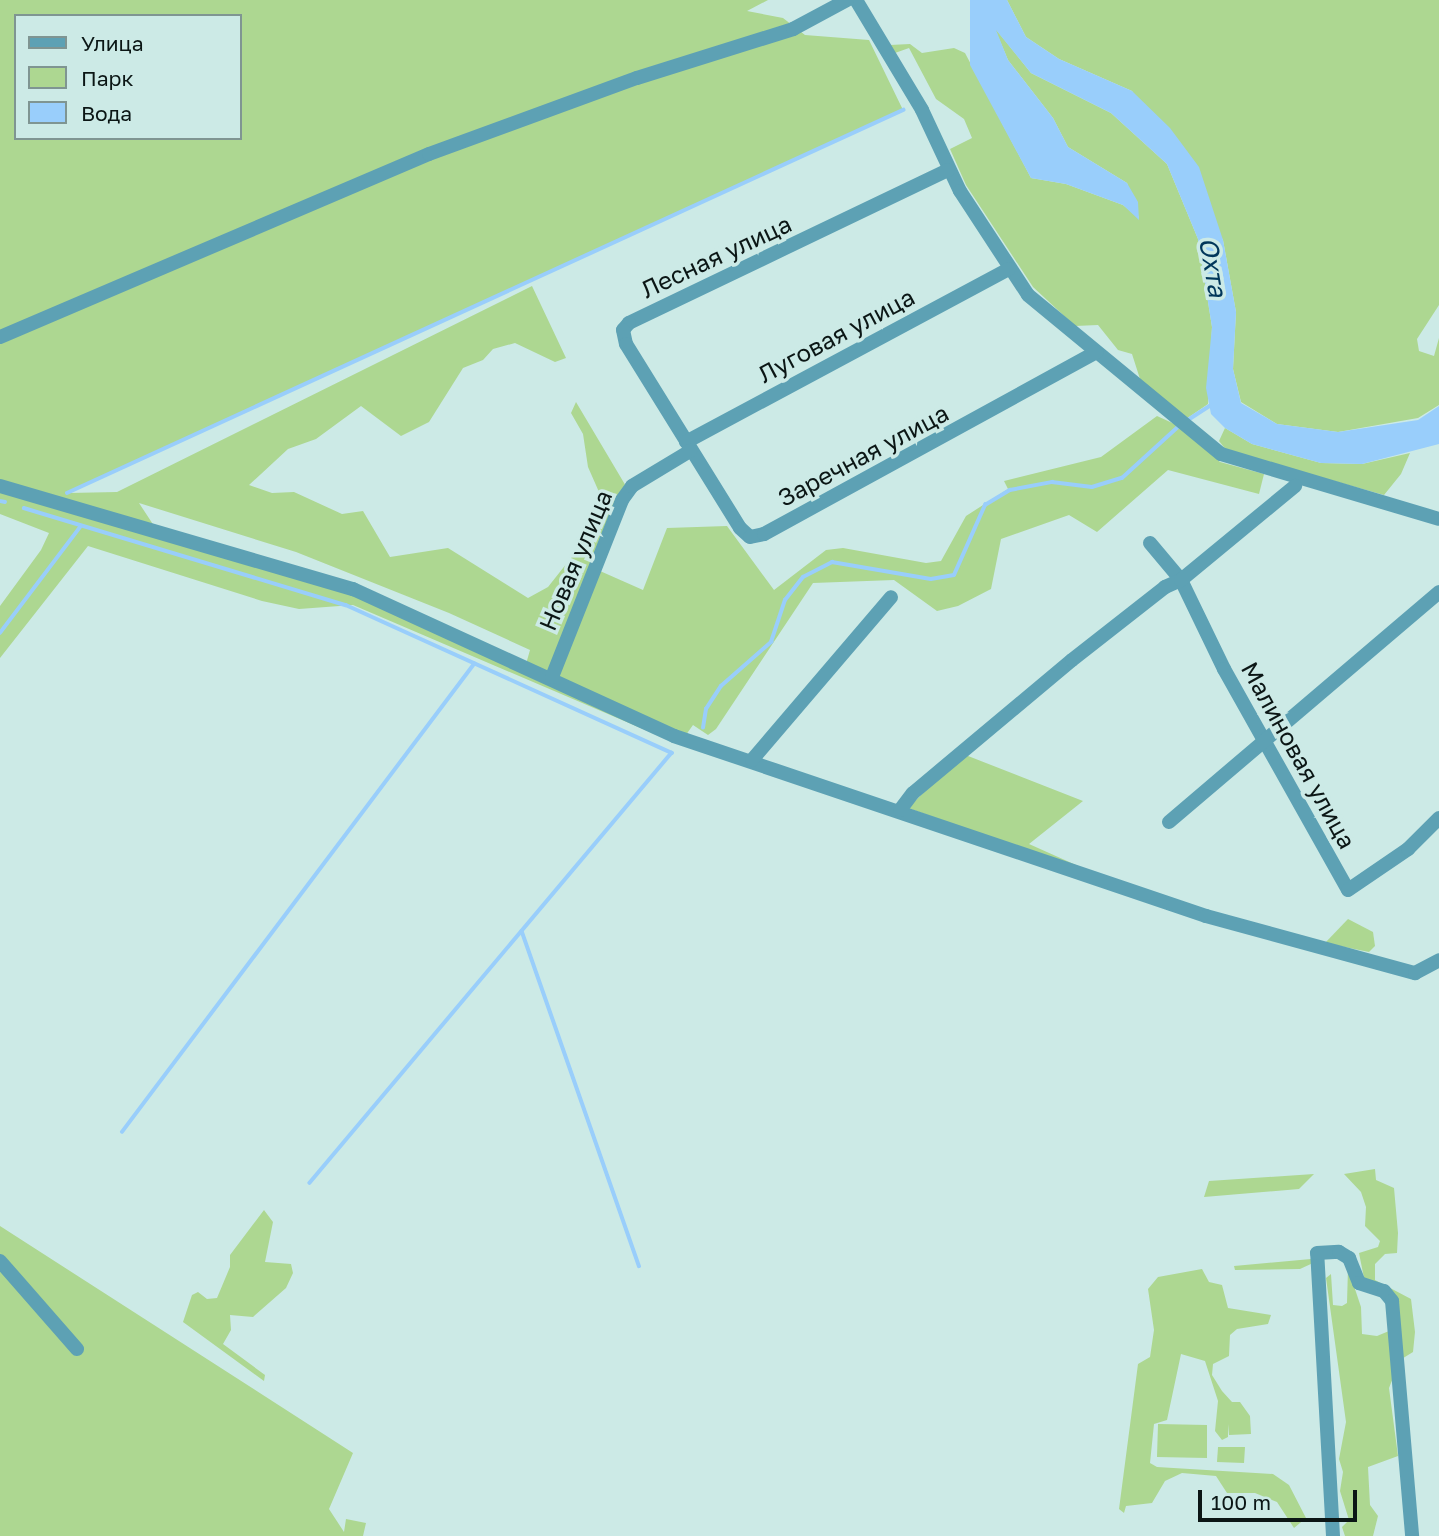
<!DOCTYPE html>
<html>
<head>
<meta charset="utf-8">
<style>
  body { margin:0 }
  #map { position:relative; width:1439px; height:1536px; overflow:hidden; background:#cceae6; font-family:"Golos Text",sans-serif }
  div>[style] { position:absolute }
  .green>* { inset:0; background:#add791 }
  .water>* { inset:0; background:#99cefb }
  .stream>* { height:3.5px; margin:-1.75px; padding:0 1.75px; transform-origin:1.75px; border-radius:1.75px; background:#99cefb }
  .minor>* { height:14px; margin:-7px; padding:0 7px; transform-origin:7px; border-radius:7px; background:#5da1b4 }
  span { translate:-50% -50%; white-space:nowrap; text-align:center; line-height:1.15; -webkit-text-stroke:7px #cceae6; paint-order:stroke }
  .street-label { font-size:24px; color:#0b1615 }
  .water-label { font-size:26px; color:#01375a; font-style:italic }
  .legend { position:absolute; left:14px; top:14px; width:228px; height:126px; box-sizing:border-box; background:#cceae6; border:2px solid #7f9592; margin:0; padding:9px 12px; list-style:none; font-size:21px; color:#0b1615 }
  .legend li { display:flex; align-items:center; gap:14px; height:35px }
  .legend b { width:35px; border:2px solid #7f9592 }
  .scale { position:absolute; left:1198px; top:1490px; width:159px; height:32px; box-sizing:border-box; border:4px solid #0b1615; border-top:0; padding-left:9px; font-size:21px; line-height:24px; white-space:nowrap; color:#0b1615; -webkit-text-stroke:5px #cceae6; paint-order:stroke }
</style>
</head>
<body>
<div id="map">
  <div class="green">
    <div style="clip-path:polygon(evenodd,0 0,768px 0,747px 11px,783px 18px,805px 35px,869px 40px,903px 110px,69px 493px,117px 492px,532px 286px,566px 358px,555px 362px,515px 343px,493px 349px,483px 360px,463px 368px,429px 422px,401px 436px,361px 406px,316px 439px,288px 449px,249px 485px,272px 493px,294px 492px,342px 514px,363px 511px,390px 557px,448px 548px,528px 598px,548px 587px,597px 525px,599px 492px,588px 467px,583px 434px,571px 413px,576px 402px,630px 493px,600px 571px,643px 590px,667px 528px,727px 526px,774px 590px,826px 550px,843px 548px,926px 563px,941px 561px,966px 516px,1008px 489px,1004px 481px,1101px 457px,1157px 416px,1179px 426px,1220px 462px,1264px 474px,1259px 494px,1168px 470px,1097px 532px,1069px 515px,1001px 539px,991px 589px,958px 606px,937px 611px,894px 580px,813px 583px,716px 729px,708px 735px,693px 725px,683px 739px,526px 664px,530px 650px,449px 613px,296px 552px,139px 503px,162px 538px,352px 594px,657px 735px,353px 605px,299px 609px,262px 601px,88px 546px,0 658px,0 606px,41px 550px,49px 533px,0 514px,0 0,16px 16px,240px 16px,240px 138px,16px 138px,16px 16px)"></div>
    <div style="clip-path:polygon(1007px 0,1439px 0,1439px 305px,1417px 339px,1419px 351px,1434px 356px,1439px 338px,1439px 405px,1418px 418px,1338px 432px,1277px 424px,1241px 402px,1233px 369px,1236px 312px,1223px 240px,1132px 91px,1059px 59px,1026px 37px)"></div>
    <div style="clip-path:polygon(994px 27px,1031px 73px,1111px 113px,1167px 164px,1198px 239px,1212px 327px,1208px 404px,1186px 419px,1140px 379px,1132px 354px,1118px 350px,1098px 325px,1075px 326px,1033px 287px,966px 185px,950px 149px,972px 138px,964px 119px,936px 99px,909px 48px,895px 53px,890px 45px,910px 44px,922px 53px,954px 48px,965px 53px,1031px 178px,1066px 184px,1123px 205px,1139px 218px,1127px 183px,1068px 147px,1053px 118px,1008px 60px)"></div>
    <div style="clip-path:polygon(1225px 428px,1252px 444px,1321px 463px,1362px 464px,1410px 453px,1401px 474px,1384px 495px,1227px 451px,1219px 441px)"></div>
    <div style="clip-path:polygon(963px 754px,1083px 801px,1029px 844px,1114px 882px,908px 808px)"></div>
    <div style="clip-path:polygon(1348px 919px,1373px 932px,1375px 946px,1369px 952px,1325px 943px)"></div>
    <div style="clip-path:polygon(1375px 1169px,1376px 1180px,1394px 1188px,1398px 1233px,1397px 1253px,1385px 1254px,1375px 1264px,1375px 1280px,1411px 1299px,1415px 1332px,1413px 1352px,1400px 1360px,1389px 1388px,1398px 1456px,1368px 1467px,1370px 1505px,1378px 1516px,1373px 1536px,1345px 1536px,1342px 1527px,1349px 1520px,1340px 1491px,1343px 1472px,1339px 1459px,1346px 1422px,1326px 1278px,1331px 1274px,1333px 1305px,1342px 1306px,1347px 1303px,1348px 1268px,1361px 1307px,1362px 1334px,1377px 1336px,1389px 1331px,1389px 1301px,1365px 1283px,1359px 1253px,1378px 1247px,1380px 1241px,1365px 1226px,1366px 1207px,1361px 1192px,1344px 1174px)"></div>
    <div style="clip-path:polygon(1314px 1174px,1299px 1189px,1204px 1197px,1209px 1181px)"></div>
    <div style="clip-path:polygon(264px 1210px,273px 1222px,265px 1262px,291px 1264px,293px 1273px,286px 1288px,253px 1317px,230px 1315px,231px 1330px,223px 1344px,265px 1375px,264px 1381px,183px 1322px,192px 1295px,198px 1292px,207px 1299px,217px 1298px,230px 1267px,230px 1255px)"></div>
    <div style="clip-path:polygon(0 1226px,353px 1453px,329px 1509px,344px 1532px,346px 1519px,366px 1523px,363px 1536px,0 1536px)"></div>
    <div style="clip-path:polygon(1311px 1259px,1313px 1263px,1300px 1269px,1235px 1270px,1234px 1266px)"></div>
    <div style="clip-path:polygon(1202px 1269px,1209px 1282px,1222px 1285px,1228px 1308px,1271px 1315px,1268px 1324px,1237px 1329px,1230px 1335px,1229px 1356px,1213px 1364px,1212px 1375px,1222px 1391px,1232px 1402px,1240px 1402px,1250px 1416px,1251px 1434px,1229px 1435px,1228px 1424px,1228px 1437px,1222px 1440px,1215px 1431px,1218px 1401px,1205px 1361px,1181px 1354px,1167px 1420px,1154px 1424px,1150px 1463px,1157px 1467px,1273px 1474px,1289px 1485px,1306px 1518px,1294px 1528px,1277px 1502px,1255px 1493px,1227px 1493px,1216px 1476px,1182px 1473px,1165px 1481px,1152px 1503px,1126px 1506px,1124px 1513px,1119px 1509px,1138px 1364px,1150px 1357px,1154px 1330px,1148px 1289px,1158px 1277px)"></div>
    <div style="clip-path:polygon(1158px 1424px,1207px 1425px,1207px 1458px,1157px 1457px)"></div>
    <div style="clip-path:polygon(1218px 1447px,1245px 1447px,1244px 1463px,1217px 1462px)"></div>
  </div>
  <div class="water">
    <div style="clip-path:polygon(970px 0,1007px 0,1026px 37px,1059px 59px,1132px 91px,1170px 128px,1199px 167px,1223px 240px,1236px 312px,1233px 369px,1241px 403px,1277px 424px,1338px 432px,1418px 420px,1439px 406px,1439px 444px,1362px 464px,1321px 463px,1252px 444px,1225px 428px,1211px 414px,1206px 388px,1212px 327px,1198px 239px,1167px 164px,1111px 113px,1031px 73px,996px 30px,1008px 60px,1053px 118px,1068px 147px,1127px 183px,1138px 202px,1139px 220px,1123px 205px,1066px 184px,1031px 178px,970px 65px)"></div>
  </div>
  <div class="stream">
    <div style="left:1188px;top:420px;width:27px;rotate:-33deg"></div>
    <div style="left:67px;top:493px;width:920px;rotate:-24.61deg"></div>
    <div style="left:0;top:501px;width:5px;rotate:11deg"></div>
    <div style="left:24px;top:508px;width:336px;rotate:16.8deg"></div>
    <div style="left:346px;top:605px;width:358px;rotate:24.4deg"></div>
    <div style="left:672px;top:753px;width:562px;rotate:130.09deg"></div>
    <div style="left:0;top:633px;width:134px;rotate:-52.9deg"></div>
    <div style="left:703px;top:728px;width:19px;rotate:-81deg"></div>
    <div style="left:706px;top:709px;width:27px;rotate:-57deg"></div>
    <div style="left:721px;top:686px;width:67px;rotate:-41.3deg"></div>
    <div style="left:771px;top:642px;width:44px;rotate:-71.6deg"></div>
    <div style="left:785px;top:600px;width:29px;rotate:-52deg"></div>
    <div style="left:803px;top:577px;width:33px;rotate:-27deg"></div>
    <div style="left:832px;top:562px;width:100px;rotate:9.7deg"></div>
    <div style="left:931px;top:579px;width:23px;rotate:-10deg"></div>
    <div style="left:954px;top:575px;width:77px;rotate:-66.1deg"></div>
    <div style="left:985px;top:505px;width:29px;rotate:-31deg"></div>
    <div style="left:1010px;top:490px;width:43px;rotate:-10.8deg"></div>
    <div style="left:1052px;top:482px;width:40px;rotate:7.1deg"></div>
    <div style="left:1092px;top:487px;width:31px;rotate:-17deg"></div>
    <div style="left:1122px;top:478px;width:77px;rotate:-42.4deg"></div>
    <div style="left:522px;top:931px;width:355px;rotate:70.7deg"></div>
    <div style="left:122px;top:1132px;width:586px;rotate:-53.05deg"></div>
  </div>
  <div class="minor">
    <div style="left:856px;top:0;width:128px;rotate:59deg"></div>
    <div style="left:922px;top:110px;width:89px;rotate:64.9deg"></div>
    <div style="left:960px;top:191px;width:124px;rotate:56.8deg"></div>
    <div style="left:1028px;top:295px;width:250px;rotate:39.5deg"></div>
    <div style="left:1221px;top:454px;width:227px;rotate:16.6deg"></div>
    <div style="left:948px;top:170px;width:354px;rotate:154.4deg"></div>
    <div style="left:629px;top:323px;width:9px;rotate:131deg"></div>
    <div style="left:623px;top:330px;width:14px;rotate:78deg"></div>
    <div style="left:626px;top:344px;width:216px;rotate:58.2deg"></div>
    <div style="left:740px;top:528px;width:13px;rotate:42deg"></div>
    <div style="left:750px;top:537px;width:14px;rotate:-12deg"></div>
    <div style="left:764px;top:534px;width:379px;rotate:-28.7deg"></div>
    <div style="left:0;top:337px;width:466px;rotate:-23.1deg"></div>
    <div style="left:429px;top:154px;width:221px;rotate:-20.1deg"></div>
    <div style="left:637px;top:78px;width:164px;rotate:-17.4deg"></div>
    <div style="left:793px;top:29px;width:61px;rotate:-28.2deg"></div>
    <div style="left:686px;top:442px;width:366px;rotate:-28.2deg"></div>
    <div style="left:0;top:486px;width:368px;rotate:16.3deg"></div>
    <div style="left:353px;top:589px;width:353px;rotate:24.6deg"></div>
    <div style="left:674px;top:736px;width:562px;rotate:18.69deg"></div>
    <div style="left:1206px;top:916px;width:217px;rotate:15.3deg"></div>
    <div style="left:1415px;top:973px;width:27px;rotate:-28deg"></div>
    <div style="left:1150px;top:543px;width:48px;rotate:50deg"></div>
    <div style="left:1181px;top:580px;width:99px;rotate:64.2deg"></div>
    <div style="left:1224px;top:669px;width:253px;rotate:60.7deg"></div>
    <div style="left:1348px;top:890px;width:73px;rotate:-34.3deg"></div>
    <div style="left:1408px;top:849px;width:44px;rotate:-45deg"></div>
    <div style="left:552px;top:677px;width:190px;rotate:-68.4deg"></div>
    <div style="left:622px;top:500px;width:17px;rotate:-54deg"></div>
    <div style="left:632px;top:486px;width:68px;rotate:-31.1deg"></div>
    <div style="left:752px;top:760px;width:214px;rotate:-49.5deg"></div>
    <div style="left:900px;top:810px;width:21px;rotate:-53deg"></div>
    <div style="left:913px;top:793px;width:207px;rotate:-39.9deg"></div>
    <div style="left:1072px;top:660px;width:118px;rotate:-38.1deg"></div>
    <div style="left:1165px;top:587px;width:17px;rotate:-24deg"></div>
    <div style="left:1181px;top:580px;width:148px;rotate:-39.5deg"></div>
    <div style="left:1169px;top:822px;width:355px;rotate:-40.4deg"></div>
    <div style="left:0;top:1261px;width:117px;rotate:48.8deg"></div>
    <div style="left:1333px;top:1536px;width:283px;rotate:-93.2deg"></div>
    <div style="left:1317px;top:1253px;width:22px;rotate:-3deg"></div>
    <div style="left:1339px;top:1252px;width:12px;rotate:31deg"></div>
    <div style="left:1349px;top:1258px;width:27px;rotate:68deg"></div>
    <div style="left:1359px;top:1283px;width:26px;rotate:18deg"></div>
    <div style="left:1384px;top:1291px;width:13px;rotate:51deg"></div>
    <div style="left:1392px;top:1301px;width:236px;rotate:85.1deg"></div>
  </div>
  <div class="street-label">
    <span style="left:716px;top:256px;rotate:-25deg">Лесная улица</span>
    <span style="left:836px;top:335px;rotate:-28deg">Луговая улица</span>
    <span style="left:863px;top:455px;rotate:-28deg">Заречная улица</span>
    <span style="left:575px;top:560px;rotate:-67deg">Новая улица</span>
    <span style="left:1299px;top:755px;rotate:61deg">Малиновая улица</span>
  </div>
  <div class="water-label">
    <span style="left:1213px;top:267px;rotate:80deg">Охта</span>
  </div>
  <ul class="legend">
  <li><b style="height:9px;background:#5da1b4"></b>Улица</li>
  <li><b style="height:19px;background:#add791"></b>Парк</li>
  <li><b style="height:19px;background:#99cefb"></b>Вода</li>
  </ul>
  <div class="scale">100 m</div>
</div>
</body>
</html>
